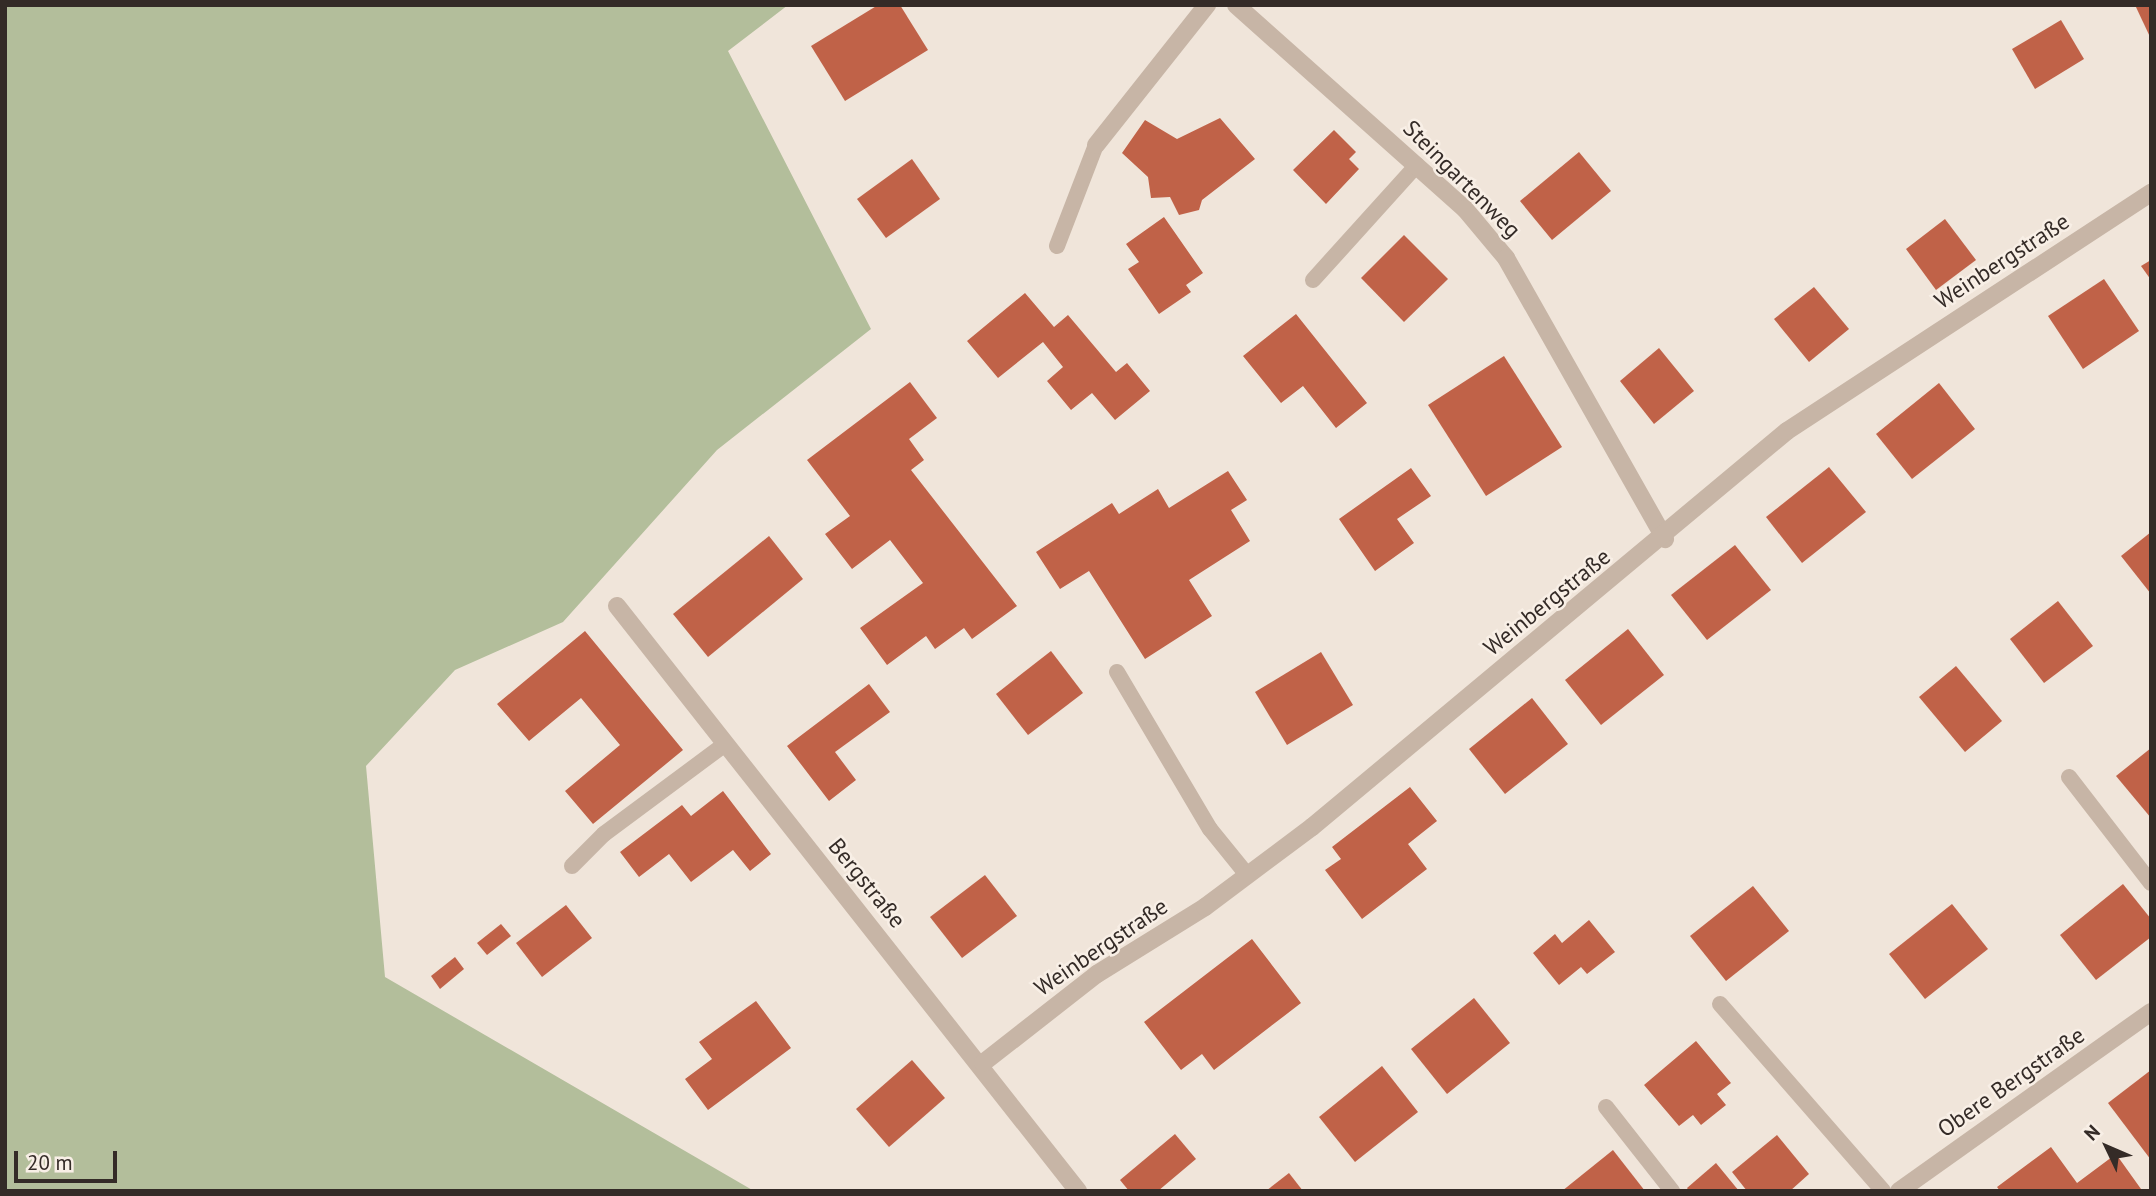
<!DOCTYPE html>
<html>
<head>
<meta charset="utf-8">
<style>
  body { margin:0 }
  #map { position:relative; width:2156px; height:1196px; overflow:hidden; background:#f0e5da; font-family:"PT Sans",sans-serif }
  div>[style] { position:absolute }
  .green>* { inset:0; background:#b3be9b }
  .building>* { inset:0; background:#c06248 }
  .lane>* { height:16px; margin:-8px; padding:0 8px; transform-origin:8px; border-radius:8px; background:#c7b5a6 }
  .street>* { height:18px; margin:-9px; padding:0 9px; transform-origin:9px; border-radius:9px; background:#c7b5a6 }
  span { translate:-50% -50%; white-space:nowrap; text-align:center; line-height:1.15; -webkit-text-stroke:5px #f8efe6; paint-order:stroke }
  .street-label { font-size:23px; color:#342b27 }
  .frame { position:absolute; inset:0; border:7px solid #342b27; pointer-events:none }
  .north { position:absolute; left:2072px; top:1112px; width:70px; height:70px; -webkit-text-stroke:5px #f8efe6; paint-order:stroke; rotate:314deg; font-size:19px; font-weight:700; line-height:28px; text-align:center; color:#342b27 }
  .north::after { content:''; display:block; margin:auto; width:24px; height:32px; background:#342b27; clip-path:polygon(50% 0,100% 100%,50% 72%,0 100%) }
  .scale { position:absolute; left:14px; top:1151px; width:103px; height:32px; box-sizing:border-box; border:4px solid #342b27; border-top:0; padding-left:9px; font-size:21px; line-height:24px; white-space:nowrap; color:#342b27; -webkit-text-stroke:5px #f8efe6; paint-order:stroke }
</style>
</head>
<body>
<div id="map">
  <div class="green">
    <div style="clip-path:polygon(5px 5px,788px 5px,728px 51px,871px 329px,717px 450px,563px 622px,455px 670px,366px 766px,385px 977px,754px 1191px,5px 1191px)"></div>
  </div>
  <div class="building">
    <div style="clip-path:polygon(878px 5px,900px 5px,928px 50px,845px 101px,811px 46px)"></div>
    <div style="clip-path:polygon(2135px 5px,2151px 5px,2151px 39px)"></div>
    <div style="clip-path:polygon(2061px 20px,2084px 59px,2035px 89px,2012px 49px)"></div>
    <div style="clip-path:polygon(1220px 118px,1255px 159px,1202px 200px,1199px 210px,1179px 215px,1170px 197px,1151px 198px,1148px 177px,1122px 153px,1145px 120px,1177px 139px)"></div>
    <div style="clip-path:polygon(1334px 130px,1356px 152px,1349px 159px,1359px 169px,1326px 204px,1293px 170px)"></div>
    <div style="clip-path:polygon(1579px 152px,1611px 191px,1552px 240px,1520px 201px)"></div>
    <div style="clip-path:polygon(912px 159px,940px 199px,886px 238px,857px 199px)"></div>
    <div style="clip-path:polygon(1164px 217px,1203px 273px,1186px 285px,1191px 292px,1159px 314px,1128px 269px,1139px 262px,1126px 244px)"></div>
    <div style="clip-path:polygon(1945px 219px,1976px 260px,1936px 290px,1906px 249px)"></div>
    <div style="clip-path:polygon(1404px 235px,1448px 279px,1404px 322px,1361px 278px)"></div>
    <div style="clip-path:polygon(2151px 260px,2151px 280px,2141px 266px)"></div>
    <div style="clip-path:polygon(2104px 279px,2139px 331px,2083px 369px,2048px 316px)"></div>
    <div style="clip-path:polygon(1814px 287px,1849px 329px,1809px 362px,1774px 319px)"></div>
    <div style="clip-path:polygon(1025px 293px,1054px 327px,1068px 315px,1116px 372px,1127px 363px,1150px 391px,1115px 420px,1092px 393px,1071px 410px,1047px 381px,1063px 367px,1043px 342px,998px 378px,967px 341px)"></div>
    <div style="clip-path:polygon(1296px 314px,1367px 403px,1336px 428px,1303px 386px,1281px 403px,1243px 356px)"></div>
    <div style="clip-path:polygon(1659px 348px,1694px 391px,1654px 424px,1620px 381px)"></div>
    <div style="clip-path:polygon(1504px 356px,1562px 447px,1486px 496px,1428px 405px)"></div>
    <div style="clip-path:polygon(910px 382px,937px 418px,909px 439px,924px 460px,911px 470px,1017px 606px,972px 639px,964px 628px,935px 649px,926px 636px,887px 665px,860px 628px,923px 583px,890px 540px,852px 569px,825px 534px,850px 516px,807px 460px)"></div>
    <div style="clip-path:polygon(1939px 383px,1975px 429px,1912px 479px,1876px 434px)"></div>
    <div style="clip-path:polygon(1829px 467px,1866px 512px,1802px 563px,1766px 517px)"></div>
    <div style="clip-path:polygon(1411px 468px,1431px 496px,1397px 519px,1414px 543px,1375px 571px,1339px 519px)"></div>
    <div style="clip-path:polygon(1228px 471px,1247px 500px,1231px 510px,1250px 541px,1189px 580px,1212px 616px,1145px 659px,1089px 571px,1060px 589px,1036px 552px,1112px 503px,1119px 514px,1158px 489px,1169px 508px)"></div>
    <div style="clip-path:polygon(2151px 532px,2151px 594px,2121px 556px)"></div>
    <div style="clip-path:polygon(769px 536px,803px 579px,708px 657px,673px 614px)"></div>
    <div style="clip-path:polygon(1735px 545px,1771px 590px,1707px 640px,1671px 595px)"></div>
    <div style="clip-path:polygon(2058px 601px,2093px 646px,2044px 683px,2010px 639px)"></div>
    <div style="clip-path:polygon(1628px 629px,1664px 675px,1601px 725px,1565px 680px)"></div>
    <div style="clip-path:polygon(585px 631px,683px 750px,593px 824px,565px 791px,620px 745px,581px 698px,529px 741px,497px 704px)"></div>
    <div style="clip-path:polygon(1051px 651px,1083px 693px,1028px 735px,996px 694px)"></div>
    <div style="clip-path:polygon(1321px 652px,1353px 705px,1287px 745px,1255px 692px)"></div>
    <div style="clip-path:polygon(1956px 666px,2002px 721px,1965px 752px,1919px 697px)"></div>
    <div style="clip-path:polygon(869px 684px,890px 712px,835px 752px,856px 780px,829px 801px,787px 746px)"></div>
    <div style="clip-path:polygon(1532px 698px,1568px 744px,1505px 794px,1469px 749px)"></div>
    <div style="clip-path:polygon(2151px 748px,2151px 818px,2116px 776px)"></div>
    <div style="clip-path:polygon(1410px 787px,1437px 821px,1408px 844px,1427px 869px,1362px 919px,1325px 870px,1341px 859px,1332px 847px)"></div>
    <div style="clip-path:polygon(723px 791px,771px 854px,750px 871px,733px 850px,691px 882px,669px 854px,639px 877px,620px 852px,682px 805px,691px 816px)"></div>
    <div style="clip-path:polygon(985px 875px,1017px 916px,962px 958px,930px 917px)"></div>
    <div style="clip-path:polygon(2123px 884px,2151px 919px,2151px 937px,2096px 980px,2060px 935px)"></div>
    <div style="clip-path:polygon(1753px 886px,1789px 931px,1726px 981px,1690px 936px)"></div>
    <div style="clip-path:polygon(1952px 904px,1988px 949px,1925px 999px,1889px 954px)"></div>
    <div style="clip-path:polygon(566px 905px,592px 938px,542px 977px,516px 943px)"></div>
    <div style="clip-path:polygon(1589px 920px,1615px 952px,1587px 974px,1581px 967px,1559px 985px,1533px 953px,1555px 934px,1562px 943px)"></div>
    <div style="clip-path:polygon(501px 924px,511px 936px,487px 955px,477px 943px)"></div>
    <div style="clip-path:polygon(1252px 939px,1301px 1003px,1214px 1070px,1202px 1054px,1181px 1070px,1144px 1022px)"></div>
    <div style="clip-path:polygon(455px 957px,464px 969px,440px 989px,431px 976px)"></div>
    <div style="clip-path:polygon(1474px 998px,1510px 1043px,1447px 1094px,1411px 1049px)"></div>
    <div style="clip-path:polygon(756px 1001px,791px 1048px,708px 1110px,685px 1079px,712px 1059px,699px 1042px)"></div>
    <div style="clip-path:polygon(1696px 1041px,1731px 1083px,1717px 1094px,1726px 1105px,1701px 1125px,1693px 1115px,1679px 1126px,1644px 1085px)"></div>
    <div style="clip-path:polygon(912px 1060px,945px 1098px,889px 1147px,856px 1109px)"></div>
    <div style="clip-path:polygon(1382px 1066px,1418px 1112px,1355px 1162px,1319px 1117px)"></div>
    <div style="clip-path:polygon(2151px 1070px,2151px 1160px,2108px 1103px)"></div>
    <div style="clip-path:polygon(1175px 1134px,1196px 1159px,1158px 1191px,1129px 1191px,1120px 1180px)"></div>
    <div style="clip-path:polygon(1777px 1135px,1809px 1174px,1790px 1191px,1747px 1191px,1732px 1172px)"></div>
    <div style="clip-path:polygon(2051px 1147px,2077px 1183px,2116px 1154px,2141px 1189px,2000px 1191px,1997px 1187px)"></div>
    <div style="clip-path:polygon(1613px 1150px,1645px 1191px,1562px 1191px)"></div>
    <div style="clip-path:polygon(1716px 1163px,1739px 1191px,1689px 1191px,1687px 1188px)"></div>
    <div style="clip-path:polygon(1289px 1173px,1303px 1191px,1266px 1191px)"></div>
  </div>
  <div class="lane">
    <div style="left:1057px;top:246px;width:108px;rotate:-68.9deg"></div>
    <div style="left:1313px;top:280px;width:155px;rotate:-47.9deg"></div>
    <div style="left:1117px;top:672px;width:182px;rotate:59.4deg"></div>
    <div style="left:1210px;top:829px;width:60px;rotate:51deg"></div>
    <div style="left:2069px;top:777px;width:134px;rotate:52.3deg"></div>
    <div style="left:572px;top:866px;width:45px;rotate:-45deg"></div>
    <div style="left:604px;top:834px;width:151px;rotate:-36.6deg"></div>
    <div style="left:1720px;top:1004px;width:248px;rotate:48.9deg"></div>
    <div style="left:1606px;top:1107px;width:107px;rotate:51.8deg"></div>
  </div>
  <div class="street">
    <div style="left:1236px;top:5px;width:307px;rotate:41.7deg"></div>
    <div style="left:1465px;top:209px;width:64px;rotate:50.1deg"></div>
    <div style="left:1506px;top:258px;width:323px;rotate:60.5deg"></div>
    <div style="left:1096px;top:145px;width:179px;rotate:-51.6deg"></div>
    <div style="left:617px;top:606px;width:745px;rotate:51.76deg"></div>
    <div style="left:983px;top:1063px;width:145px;rotate:-38deg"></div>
    <div style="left:1097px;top:974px;width:127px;rotate:-31.8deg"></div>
    <div style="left:1205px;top:907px;width:134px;rotate:-36.8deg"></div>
    <div style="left:1312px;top:827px;width:618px;rotate:-39.82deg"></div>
    <div style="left:1787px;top:431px;width:435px;rotate:-33.2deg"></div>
    <div style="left:1899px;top:1191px;width:309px;rotate:-35.4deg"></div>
  </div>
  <div class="street-label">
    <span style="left:1462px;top:179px;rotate:45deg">Steingartenweg</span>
    <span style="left:2002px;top:261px;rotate:-33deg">Weinbergstraße</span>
    <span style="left:1547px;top:602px;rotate:-39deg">Weinbergstraße</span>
    <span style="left:867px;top:883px;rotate:51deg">Bergstraße</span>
    <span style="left:1101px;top:947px;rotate:-34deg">Weinbergstraße</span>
    <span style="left:2011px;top:1082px;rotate:-35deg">Obere Bergstraße</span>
  </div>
  <div class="frame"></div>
  <div class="north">N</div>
  <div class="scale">20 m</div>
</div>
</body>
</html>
